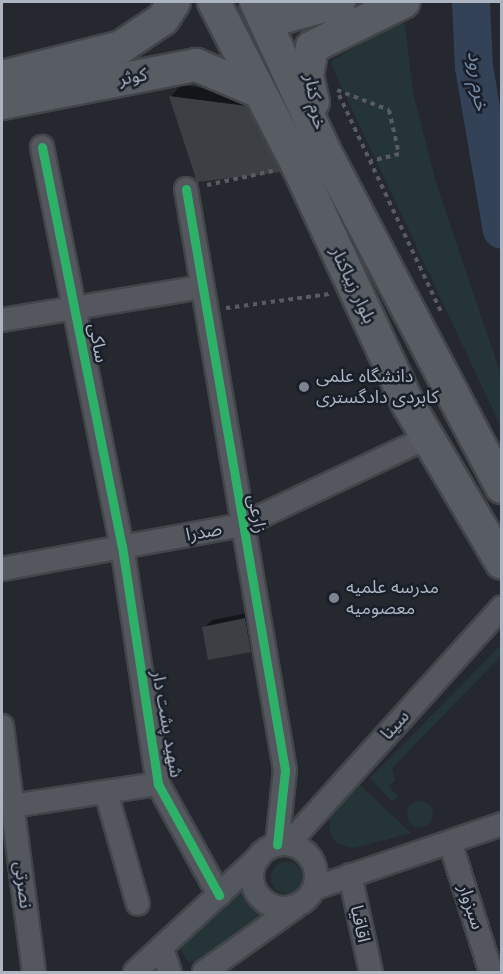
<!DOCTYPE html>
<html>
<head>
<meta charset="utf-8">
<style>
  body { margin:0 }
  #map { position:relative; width:503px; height:974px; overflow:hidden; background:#25292f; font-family:"Nunito Sans","Noto Sans Arabic",sans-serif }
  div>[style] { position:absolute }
  .green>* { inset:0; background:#253436 }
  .round { border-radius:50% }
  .shadow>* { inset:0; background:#0007 }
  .river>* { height:38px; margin:-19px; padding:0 19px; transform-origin:19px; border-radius:19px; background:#344258 }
  .building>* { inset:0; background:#3c3f44 }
  .path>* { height:4px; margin-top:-2px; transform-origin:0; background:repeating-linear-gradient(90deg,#585c62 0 4.5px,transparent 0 9px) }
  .roads { filter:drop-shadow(2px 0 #42454a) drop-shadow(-2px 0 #42454a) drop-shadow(0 2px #42454a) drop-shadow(0 -2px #42454a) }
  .street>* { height:22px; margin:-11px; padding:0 11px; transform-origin:11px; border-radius:11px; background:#54575e }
  .street>.ring { margin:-11px; padding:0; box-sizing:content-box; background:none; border:22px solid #54575e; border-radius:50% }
  .secondary>* { height:32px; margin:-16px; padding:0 16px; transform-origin:16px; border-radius:16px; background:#585c63 }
  .cycleway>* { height:9px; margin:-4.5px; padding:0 4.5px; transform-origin:4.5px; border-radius:4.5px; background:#2db169 }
  .dots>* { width:16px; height:16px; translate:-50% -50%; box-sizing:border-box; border:3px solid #191f29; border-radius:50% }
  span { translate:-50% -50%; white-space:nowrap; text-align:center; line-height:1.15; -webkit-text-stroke:5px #191f29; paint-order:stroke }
  .street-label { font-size:18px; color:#adb4c2 }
  .poi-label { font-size:18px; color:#adb4c2 }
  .left { translate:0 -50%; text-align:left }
  .water-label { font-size:20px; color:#768ba9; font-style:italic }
  .frame { position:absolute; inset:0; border:3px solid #adb4c2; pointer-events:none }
</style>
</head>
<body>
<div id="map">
  <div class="green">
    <div style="clip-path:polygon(397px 22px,405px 25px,413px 93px,437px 186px,501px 375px,501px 427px,330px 62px)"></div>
    <div style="clip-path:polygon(501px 645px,501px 656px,392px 768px,395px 781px,388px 786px,398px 796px,392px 802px,370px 778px)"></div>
    <div style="clip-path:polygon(360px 785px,411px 833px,354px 848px,336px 843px,330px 833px,330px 816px)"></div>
    <div class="round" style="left:407px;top:801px;width:26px;height:26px"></div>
    <div class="round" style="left:271px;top:862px;width:32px;height:32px"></div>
    <div style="clip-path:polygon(243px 881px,246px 902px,267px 917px,199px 963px,187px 961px,179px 945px)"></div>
  </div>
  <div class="shadow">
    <div style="clip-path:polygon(181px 85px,258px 95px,291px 160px,280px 171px,197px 178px,171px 96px)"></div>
    <div style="clip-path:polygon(253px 612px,258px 643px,250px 650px,204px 628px,212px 620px)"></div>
  </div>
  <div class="river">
    <div style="left:471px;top:2px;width:65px;rotate:87.4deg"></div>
    <div style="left:474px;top:67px;width:165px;rotate:80.3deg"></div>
  </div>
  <div class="building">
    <div style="clip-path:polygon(169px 96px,247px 106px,281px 172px,197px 182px)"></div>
    <div style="clip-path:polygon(245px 618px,251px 652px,208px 660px,202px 627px)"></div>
  </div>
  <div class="path">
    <div style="left:337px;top:90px;width:56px;rotate:21deg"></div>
    <div style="left:389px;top:110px;width:45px;rotate:77.2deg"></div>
    <div style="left:399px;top:154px;width:29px;rotate:166deg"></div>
    <div style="left:339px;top:95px;width:242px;rotate:64.8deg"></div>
    <div style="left:207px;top:185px;width:67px;rotate:-12deg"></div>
    <div style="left:226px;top:308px;width:104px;rotate:-7.7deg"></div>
  </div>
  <div class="roads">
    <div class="street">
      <div style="left:42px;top:147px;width:407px;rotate:78.7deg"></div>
      <div style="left:122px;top:546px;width:241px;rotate:81.4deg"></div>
      <div style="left:158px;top:784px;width:127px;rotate:61.2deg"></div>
      <div style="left:186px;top:189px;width:589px;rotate:80.33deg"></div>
      <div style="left:285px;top:770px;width:75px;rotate:96.1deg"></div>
      <div style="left:2px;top:320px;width:203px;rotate:-9.4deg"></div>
      <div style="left:2px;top:569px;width:244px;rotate:-10.4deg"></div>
      <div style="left:242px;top:525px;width:204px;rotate:-25.3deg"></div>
      <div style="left:2px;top:726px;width:248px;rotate:82.6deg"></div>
      <div style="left:106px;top:792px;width:116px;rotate:74.1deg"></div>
      <div style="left:12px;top:806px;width:148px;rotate:-8.6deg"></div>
      <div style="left:450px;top:842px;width:136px;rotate:72.5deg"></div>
      <div class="ring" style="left:252px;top:844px;width:42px;height:42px"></div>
      <div style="left:288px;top:844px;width:319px;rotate:-47.9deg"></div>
      <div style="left:350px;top:875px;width:99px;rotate:77.8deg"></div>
      <div style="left:315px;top:888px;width:198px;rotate:-18.9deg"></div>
      <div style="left:162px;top:949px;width:24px;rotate:71deg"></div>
      <div style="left:135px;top:972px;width:168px;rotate:-42.8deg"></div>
      <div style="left:204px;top:972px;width:112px;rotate:-35.5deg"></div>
    </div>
    <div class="secondary">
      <div style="left:214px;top:2px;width:184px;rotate:62.9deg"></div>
      <div style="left:298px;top:166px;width:264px;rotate:65.2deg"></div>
      <div style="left:409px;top:406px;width:182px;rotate:59.4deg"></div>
      <div style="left:256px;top:2px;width:163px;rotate:65.3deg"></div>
      <div style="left:324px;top:150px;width:381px;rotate:62.2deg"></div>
      <div style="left:258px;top:2px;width:32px;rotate:26deg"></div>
      <div style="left:287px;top:16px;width:54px;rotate:-15.1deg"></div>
      <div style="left:2px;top:77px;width:123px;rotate:-14.1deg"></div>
      <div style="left:121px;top:47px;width:50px;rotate:-33.7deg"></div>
      <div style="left:163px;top:19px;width:20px;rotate:-57deg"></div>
      <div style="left:313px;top:102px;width:27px;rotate:-103deg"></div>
      <div style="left:307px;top:76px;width:29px;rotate:-80deg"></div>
      <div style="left:312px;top:47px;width:102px;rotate:-26.3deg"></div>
      <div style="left:2px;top:103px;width:198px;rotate:-11.1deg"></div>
      <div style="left:196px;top:65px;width:69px;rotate:22.9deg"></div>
    </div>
  </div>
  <div class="cycleway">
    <div style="left:42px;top:147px;width:407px;rotate:78.7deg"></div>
    <div style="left:122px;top:546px;width:241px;rotate:81.4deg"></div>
    <div style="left:158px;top:784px;width:127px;rotate:61.2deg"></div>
    <div style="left:186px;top:189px;width:589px;rotate:80.33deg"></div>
    <div style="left:285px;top:770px;width:75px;rotate:96.1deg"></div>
  </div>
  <div class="dots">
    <div style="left:304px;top:387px;background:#7d838f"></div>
    <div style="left:334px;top:598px;background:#7d838f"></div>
  </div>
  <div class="street-label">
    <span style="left:133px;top:77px;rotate:-11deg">کوثر</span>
    <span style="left:315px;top:102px;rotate:80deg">خرم کنار</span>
    <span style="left:353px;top:285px;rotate:65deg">بلوار زیباکنار</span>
    <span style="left:98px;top:343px;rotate:79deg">ساکی</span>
    <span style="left:257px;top:514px;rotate:80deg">زارعی</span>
    <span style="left:204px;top:532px;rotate:-10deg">صدرا</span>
    <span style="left:167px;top:724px;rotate:80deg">شهید پشت دار</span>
    <span style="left:395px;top:725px;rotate:-48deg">سینا</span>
    <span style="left:23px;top:885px;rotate:83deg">نصرتی</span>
    <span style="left:471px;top:907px;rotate:72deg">سبزوار</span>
    <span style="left:360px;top:924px;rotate:78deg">اقاقیا</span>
  </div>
  <div class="poi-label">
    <span class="left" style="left:316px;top:387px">دانشگاه علمی<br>کابردی دادگستری</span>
    <span class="left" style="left:346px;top:598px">مدرسه علمیه<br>معصومیه</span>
  </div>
  <div class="water-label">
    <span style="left:478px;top:81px;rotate:83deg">خرم رود</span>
  </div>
  <div class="frame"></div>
</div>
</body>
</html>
